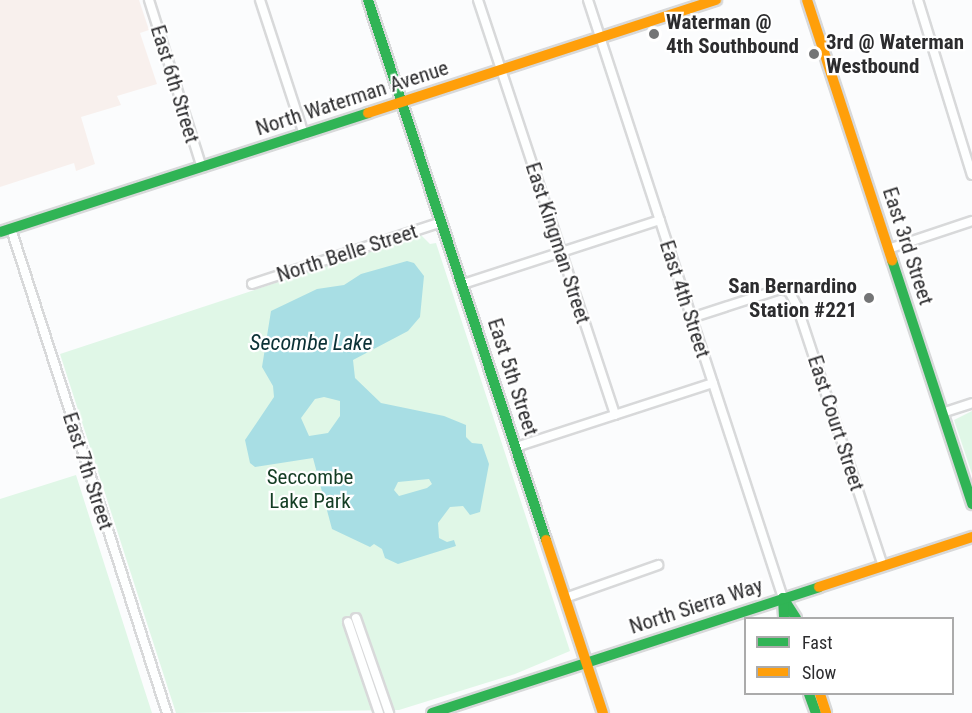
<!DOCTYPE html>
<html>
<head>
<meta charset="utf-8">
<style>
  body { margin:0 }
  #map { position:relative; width:972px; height:713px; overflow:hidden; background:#fbfcfd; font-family:"Roboto Condensed",sans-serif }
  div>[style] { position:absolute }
  .industrial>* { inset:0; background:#f8f0ed }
  .green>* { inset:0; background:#e0f7e7 }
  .water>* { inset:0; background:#a8dee4 }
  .roads { filter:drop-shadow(2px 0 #d8d9da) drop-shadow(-2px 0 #d8d9da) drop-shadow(0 2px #d8d9da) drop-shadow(0 -2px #d8d9da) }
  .street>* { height:8px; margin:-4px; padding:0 4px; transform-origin:4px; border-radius:4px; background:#feffff }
  .fast>* { height:10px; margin:-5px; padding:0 5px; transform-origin:5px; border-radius:5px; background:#30b455 }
  .slow>* { height:10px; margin:-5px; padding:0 5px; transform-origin:5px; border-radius:5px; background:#ff9f0a }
  .dots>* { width:16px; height:16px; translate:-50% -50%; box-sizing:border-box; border:3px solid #fff; border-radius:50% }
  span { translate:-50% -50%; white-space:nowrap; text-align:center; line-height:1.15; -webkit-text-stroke:4.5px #fff; paint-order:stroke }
  .poi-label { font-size:21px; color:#2c2c2e; font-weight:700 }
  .left { translate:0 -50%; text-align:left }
  .right { translate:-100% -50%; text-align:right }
  .street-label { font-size:21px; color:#2c2c2e }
  .park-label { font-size:21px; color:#143d24 }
  .water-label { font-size:22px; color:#0b3136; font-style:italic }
  .legend { position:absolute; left:744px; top:617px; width:210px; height:78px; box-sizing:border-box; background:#fff; border:2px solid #ababab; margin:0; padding:8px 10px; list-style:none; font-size:18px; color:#2c2c2e }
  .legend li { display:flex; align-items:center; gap:12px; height:30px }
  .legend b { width:30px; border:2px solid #ababab }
</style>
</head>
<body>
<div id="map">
  <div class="industrial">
    <div style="clip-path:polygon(0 0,139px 0,149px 30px,140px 33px,157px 84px,117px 96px,121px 105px,81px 117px,95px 164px,76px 171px,74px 163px,0 187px)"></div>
  </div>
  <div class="green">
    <div style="clip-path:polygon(421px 235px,430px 244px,436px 243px,570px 651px,515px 674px,399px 710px,176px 713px,60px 354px)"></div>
    <div style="clip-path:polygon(972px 411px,972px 474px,954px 420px)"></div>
    <div style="clip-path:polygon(76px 475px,141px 679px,152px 713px,0 713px,0 499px)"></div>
  </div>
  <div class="water">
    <div style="clip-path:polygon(evenodd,407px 261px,414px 263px,424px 276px,420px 317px,408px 331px,353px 360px,355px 378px,381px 403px,444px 416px,466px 425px,466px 437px,472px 443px,482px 444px,489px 464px,480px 512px,470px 515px,463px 506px,450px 507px,438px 523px,439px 538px,447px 542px,454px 540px,456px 546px,398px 564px,385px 558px,382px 549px,374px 544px,370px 547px,332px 529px,313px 458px,255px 467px,250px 463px,245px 440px,274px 397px,273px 386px,262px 367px,271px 311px,317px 289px,344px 285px,361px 274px,407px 261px,324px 397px,340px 401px,340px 416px,328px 433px,309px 436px,301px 418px,315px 399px,324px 397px,407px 261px,429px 479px,432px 484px,427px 488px,399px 496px,394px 490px,398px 482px,429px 479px)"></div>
  </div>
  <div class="roads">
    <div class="street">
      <div style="left:149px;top:0;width:176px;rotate:72.5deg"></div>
      <div style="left:260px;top:0;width:142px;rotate:71.9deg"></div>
      <div style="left:478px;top:0;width:437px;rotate:71.7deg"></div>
      <div style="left:588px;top:0;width:629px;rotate:71.94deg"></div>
      <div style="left:918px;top:0;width:183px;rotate:72.9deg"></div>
      <div style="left:11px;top:229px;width:509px;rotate:72.14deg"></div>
      <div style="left:888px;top:249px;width:89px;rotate:-18.4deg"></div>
      <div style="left:252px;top:284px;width:200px;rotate:-18.1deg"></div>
      <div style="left:463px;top:284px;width:207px;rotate:-18deg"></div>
      <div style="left:691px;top:318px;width:94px;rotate:-18deg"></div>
      <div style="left:780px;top:289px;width:9px;rotate:13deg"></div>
      <div style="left:789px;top:291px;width:17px;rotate:62deg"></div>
      <div style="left:797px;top:306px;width:274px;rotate:71.7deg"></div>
      <div style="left:942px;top:413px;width:32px;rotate:-18deg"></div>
      <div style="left:516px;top:447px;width:207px;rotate:-18deg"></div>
      <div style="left:565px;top:598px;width:99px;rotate:-19.5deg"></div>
      <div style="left:356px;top:618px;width:101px;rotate:70.8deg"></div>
      <div style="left:348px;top:622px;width:96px;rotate:71.2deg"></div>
    </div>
    <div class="fast">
      <div style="left:368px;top:0;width:569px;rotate:71.76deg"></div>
      <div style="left:0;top:232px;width:387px;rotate:-17.9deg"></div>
      <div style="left:892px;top:260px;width:257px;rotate:71.8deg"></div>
      <div style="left:783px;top:598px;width:24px;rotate:57deg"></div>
      <div style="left:783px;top:598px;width:20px;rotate:87deg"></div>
      <div style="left:809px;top:694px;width:20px;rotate:70deg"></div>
      <div style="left:432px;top:713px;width:407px;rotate:-18deg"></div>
    </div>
    <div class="slow">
      <div style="left:807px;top:0;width:274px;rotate:71.9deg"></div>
      <div style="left:368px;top:113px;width:366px;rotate:-18deg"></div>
      <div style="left:546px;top:540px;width:182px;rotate:71.8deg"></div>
      <div style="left:819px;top:587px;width:161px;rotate:-18.1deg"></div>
      <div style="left:820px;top:694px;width:20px;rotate:72deg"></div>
    </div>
  </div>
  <div class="dots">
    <div style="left:654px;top:34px;background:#747576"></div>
    <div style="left:814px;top:54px;background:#747576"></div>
    <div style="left:869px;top:298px;background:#747576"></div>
  </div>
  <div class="poi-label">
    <span class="left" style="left:666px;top:34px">Waterman @<br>4th Southbound</span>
    <span class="left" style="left:826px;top:54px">3rd @ Waterman<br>Westbound</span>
    <span class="right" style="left:857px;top:298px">San Bernardino<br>Station #221</span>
  </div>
  <div class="street-label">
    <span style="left:175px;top:84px;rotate:73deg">East 6th Street</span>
    <span style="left:352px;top:98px;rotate:-18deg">North Waterman Avenue</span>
    <span style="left:558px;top:243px;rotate:72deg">East Kingman Street</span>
    <span style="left:908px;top:246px;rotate:72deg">East 3rd Street</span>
    <span style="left:347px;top:253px;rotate:-18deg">North Belle Street</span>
    <span style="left:685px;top:299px;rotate:72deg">East 4th Street</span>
    <span style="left:513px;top:377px;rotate:72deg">East 5th Street</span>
    <span style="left:836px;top:423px;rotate:72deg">East Court Street</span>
    <span style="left:88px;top:471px;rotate:72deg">East 7th Street</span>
    <span style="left:696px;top:606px;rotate:-18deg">North Sierra Way</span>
  </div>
  <div class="park-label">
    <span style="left:310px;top:489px">Seccombe<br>Lake Park</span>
  </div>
  <div class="water-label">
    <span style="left:311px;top:343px">Secombe Lake</span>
  </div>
  <ul class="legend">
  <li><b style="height:8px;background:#30b455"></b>Fast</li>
  <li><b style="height:8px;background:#ff9f0a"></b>Slow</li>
  </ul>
</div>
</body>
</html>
